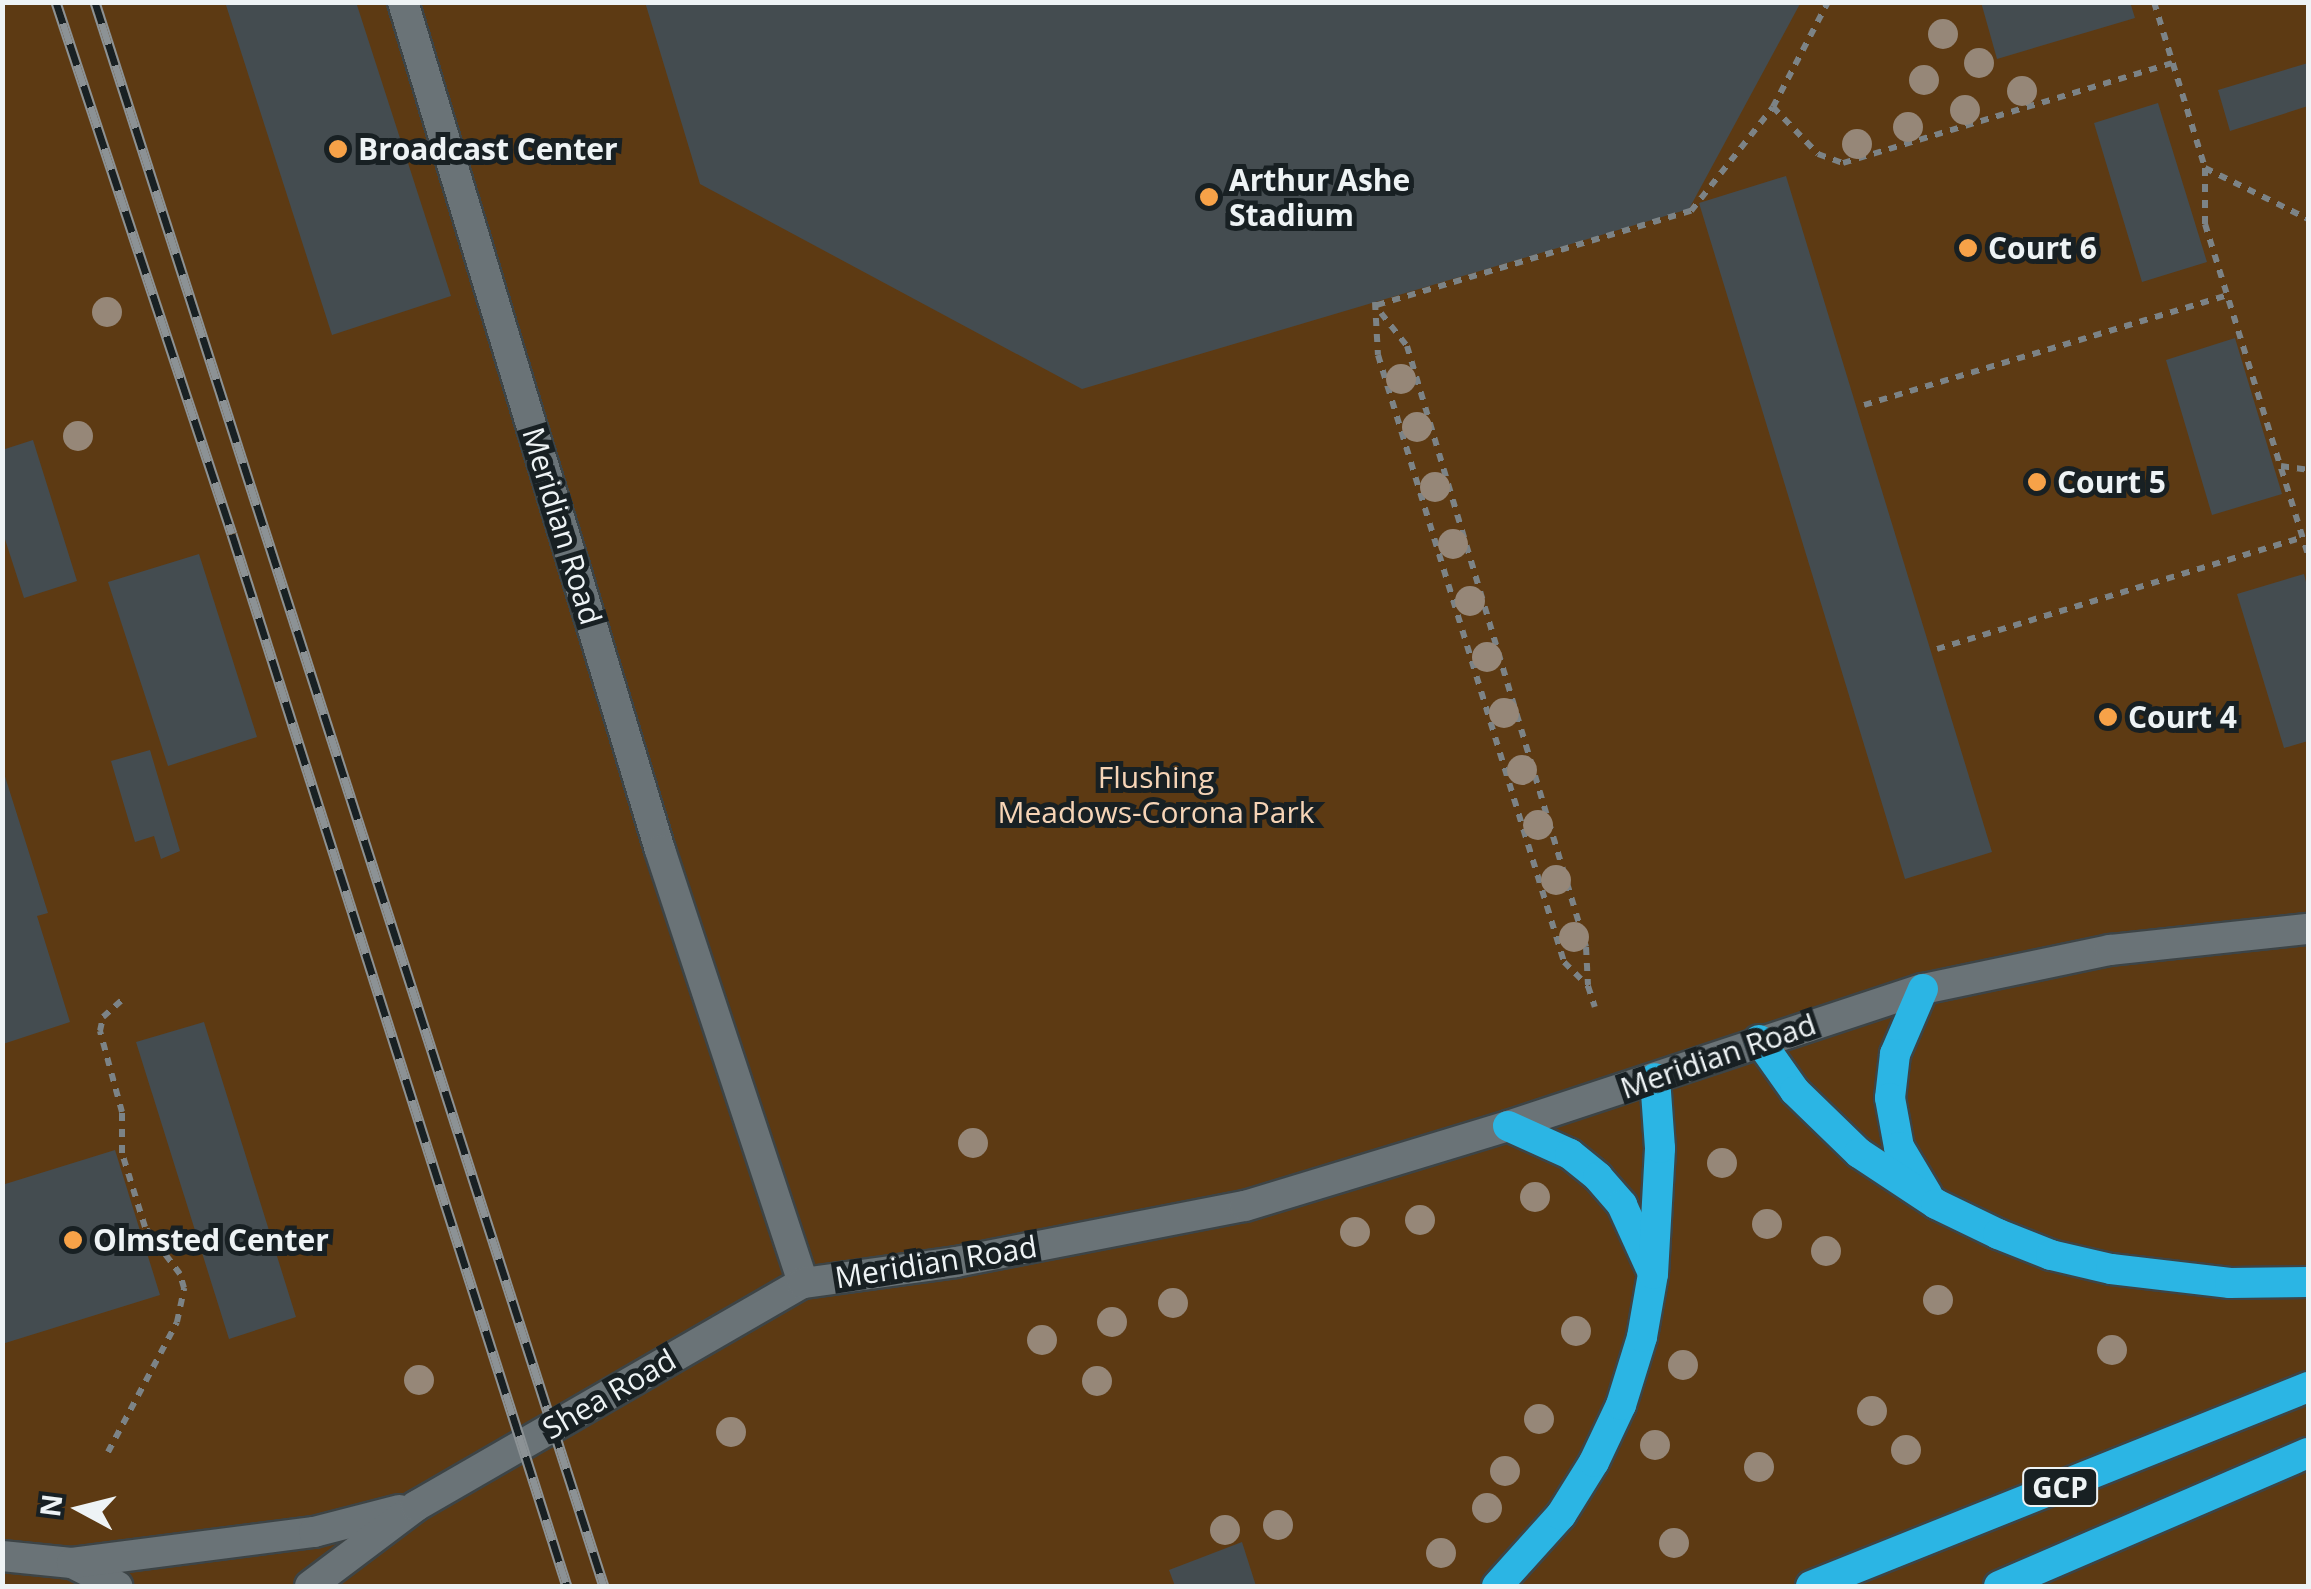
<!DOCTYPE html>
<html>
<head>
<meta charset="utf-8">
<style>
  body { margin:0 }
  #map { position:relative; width:2311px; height:1589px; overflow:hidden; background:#21292d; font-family:"Open Sans",sans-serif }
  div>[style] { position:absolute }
  .green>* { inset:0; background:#5d3a13 }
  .building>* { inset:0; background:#444c50 }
  .path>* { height:6px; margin-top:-3px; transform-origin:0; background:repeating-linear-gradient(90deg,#7c8386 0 8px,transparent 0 16px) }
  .roads { filter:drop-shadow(2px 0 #3d4446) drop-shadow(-2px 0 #3d4446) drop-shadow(0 2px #3d4446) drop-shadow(0 -2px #3d4446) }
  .minor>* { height:30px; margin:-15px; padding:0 15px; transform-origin:15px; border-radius:15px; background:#6a7377 }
  .highway>* { height:30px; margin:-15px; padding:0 15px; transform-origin:15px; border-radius:15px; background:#2bb5e4 }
  .rail>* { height:11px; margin-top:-5.5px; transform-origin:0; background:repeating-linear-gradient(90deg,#182023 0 22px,#8c9295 0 44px); box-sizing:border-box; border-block:2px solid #8c9295 }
  .trees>* { width:30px; height:30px; margin:-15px; border-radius:50%; background:#968778 }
  .dots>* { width:28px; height:28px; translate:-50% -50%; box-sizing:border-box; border:5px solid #182023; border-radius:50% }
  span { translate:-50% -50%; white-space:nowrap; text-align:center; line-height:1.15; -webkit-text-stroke:10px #182023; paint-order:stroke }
  .shield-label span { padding:2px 8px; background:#182023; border:2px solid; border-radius:8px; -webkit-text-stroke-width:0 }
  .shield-label { font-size:28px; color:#eef3f5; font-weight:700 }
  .poi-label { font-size:30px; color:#eef3f5; font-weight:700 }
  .left { translate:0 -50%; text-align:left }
  .street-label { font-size:30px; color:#eef3f5 }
  .park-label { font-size:30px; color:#f6d4b6 }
  .frame { position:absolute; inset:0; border:5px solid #eef3f5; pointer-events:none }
  .north { position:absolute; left:30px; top:1459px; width:100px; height:100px; -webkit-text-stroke:8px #182023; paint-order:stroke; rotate:277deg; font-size:28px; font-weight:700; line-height:40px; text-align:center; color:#eef3f5 }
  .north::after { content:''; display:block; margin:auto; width:35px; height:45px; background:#eef3f5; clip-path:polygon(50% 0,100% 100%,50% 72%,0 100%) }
</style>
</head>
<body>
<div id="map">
  <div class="green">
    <div style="clip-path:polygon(3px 3px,2308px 3px,2308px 1586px,3px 1586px)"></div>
  </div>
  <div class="building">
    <div style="clip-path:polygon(225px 2px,356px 2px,451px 296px,332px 335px)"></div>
    <div style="clip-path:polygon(645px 2px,1801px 2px,1689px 209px,1082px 389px,700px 184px)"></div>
    <div style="clip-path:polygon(1981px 2px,2130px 2px,2135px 18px,1997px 59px)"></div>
    <div style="clip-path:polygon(2308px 63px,2308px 106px,2230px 131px,2218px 90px)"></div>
    <div style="clip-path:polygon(2158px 103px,2207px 262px,2142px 282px,2094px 123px)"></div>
    <div style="clip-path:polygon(1786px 176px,1992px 852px,1905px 879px,1699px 203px)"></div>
    <div style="clip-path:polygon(2235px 338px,2282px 494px,2212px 515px,2166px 360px)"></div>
    <div style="clip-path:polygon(33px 440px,77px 581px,24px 598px,2px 530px,2px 450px)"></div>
    <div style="clip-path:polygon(199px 554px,257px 737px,168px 766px,108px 582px)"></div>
    <div style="clip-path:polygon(2304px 574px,2308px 590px,2308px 741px,2284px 748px,2237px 594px)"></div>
    <div style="clip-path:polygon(150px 750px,180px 851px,161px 859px,154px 836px,135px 842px,111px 761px)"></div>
    <div style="clip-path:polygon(3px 770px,48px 913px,37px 916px,70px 1022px,3px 1044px)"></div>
    <div style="clip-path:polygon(204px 1022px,296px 1317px,229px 1339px,136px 1042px)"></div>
    <div style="clip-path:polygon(115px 1150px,160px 1295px,2px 1344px,2px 1185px)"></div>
    <div style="clip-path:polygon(1242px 1542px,1256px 1586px,1175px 1586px,1169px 1570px)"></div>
  </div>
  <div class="path">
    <div style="left:2154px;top:2px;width:174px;rotate:72.9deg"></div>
    <div style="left:2205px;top:168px;width:56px;rotate:90deg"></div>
    <div style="left:2205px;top:224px;width:346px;rotate:72.7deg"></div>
    <div style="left:1773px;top:107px;width:65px;rotate:46.2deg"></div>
    <div style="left:1818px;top:154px;width:27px;rotate:20deg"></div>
    <div style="left:1843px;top:163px;width:344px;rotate:-16.9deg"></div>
    <div style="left:2205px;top:168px;width:115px;rotate:26.3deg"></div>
    <div style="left:1375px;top:302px;width:53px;rotate:86.8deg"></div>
    <div style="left:1378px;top:355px;width:635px;rotate:72.96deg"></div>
    <div style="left:1564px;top:962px;width:34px;rotate:45deg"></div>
    <div style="left:1588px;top:986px;width:22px;rotate:72deg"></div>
    <div style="left:1377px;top:305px;width:328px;rotate:-16.7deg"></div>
    <div style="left:1691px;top:211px;width:132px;rotate:-51.7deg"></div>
    <div style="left:1773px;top:107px;width:119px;rotate:-62.4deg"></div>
    <div style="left:1381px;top:313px;width:42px;rotate:51.8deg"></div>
    <div style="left:1407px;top:346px;width:627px;rotate:73.41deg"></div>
    <div style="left:1586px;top:947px;width:38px;rotate:87deg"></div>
    <div style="left:1864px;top:405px;width:378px;rotate:-16.8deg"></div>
    <div style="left:2281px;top:466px;width:27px;rotate:8deg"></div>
    <div style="left:1937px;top:649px;width:383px;rotate:-17deg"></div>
    <div style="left:108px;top:1452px;width:147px;rotate:-62deg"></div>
    <div style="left:177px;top:1322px;width:35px;rotate:-78deg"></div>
    <div style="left:184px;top:1288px;width:15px;rotate:-106deg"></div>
    <div style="left:180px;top:1274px;width:59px;rotate:-126.7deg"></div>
    <div style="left:145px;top:1227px;width:77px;rotate:-107.3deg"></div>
    <div style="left:122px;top:1153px;width:41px;rotate:-90deg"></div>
    <div style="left:122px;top:1112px;width:84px;rotate:-105.2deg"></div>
    <div style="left:100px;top:1031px;width:14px;rotate:-78deg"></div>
    <div style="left:103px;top:1017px;width:27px;rotate:-42deg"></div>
  </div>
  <div class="roads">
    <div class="minor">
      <div style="left:403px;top:2px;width:886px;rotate:73.14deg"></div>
      <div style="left:660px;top:850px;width:456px;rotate:71.7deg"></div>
      <div style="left:2px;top:1556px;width:70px;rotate:5.7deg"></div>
      <div style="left:72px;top:1563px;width:51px;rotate:27.1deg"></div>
      <div style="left:72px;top:1563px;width:244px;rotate:-7.3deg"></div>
      <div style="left:314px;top:1532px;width:88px;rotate:-14.5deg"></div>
      <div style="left:310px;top:1586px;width:133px;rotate:-37deg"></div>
      <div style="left:416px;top:1506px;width:447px;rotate:-30deg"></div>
      <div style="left:803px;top:1283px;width:154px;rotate:-7.8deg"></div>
      <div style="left:956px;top:1262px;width:294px;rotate:-11deg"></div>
      <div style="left:1245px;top:1206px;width:275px;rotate:-16.9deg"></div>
      <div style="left:1508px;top:1126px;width:437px;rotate:-18.3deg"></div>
      <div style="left:1923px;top:989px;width:191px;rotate:-11.8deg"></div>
      <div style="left:2110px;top:950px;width:199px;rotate:-6.1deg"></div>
    </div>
    <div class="highway">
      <div style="left:1923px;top:989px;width:71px;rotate:113.3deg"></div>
      <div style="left:1895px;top:1054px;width:44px;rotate:96.5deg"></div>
      <div style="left:1890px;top:1098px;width:50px;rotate:79.6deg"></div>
      <div style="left:1899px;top:1147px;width:55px;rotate:59.2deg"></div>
      <div style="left:1759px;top:1040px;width:62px;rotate:54.8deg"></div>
      <div style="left:1795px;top:1091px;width:89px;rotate:44.1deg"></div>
      <div style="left:1859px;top:1153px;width:92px;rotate:33.5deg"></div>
      <div style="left:1936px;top:1204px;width:69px;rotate:25.8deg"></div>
      <div style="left:1998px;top:1234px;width:57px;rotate:21.6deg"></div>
      <div style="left:2051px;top:1255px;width:62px;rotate:13.1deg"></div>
      <div style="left:2111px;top:1269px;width:120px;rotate:6.7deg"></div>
      <div style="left:2230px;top:1283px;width:78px;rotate:-0.7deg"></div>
      <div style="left:1508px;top:1126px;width:68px;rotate:24.3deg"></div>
      <div style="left:1570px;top:1154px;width:36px;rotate:39deg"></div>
      <div style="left:1598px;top:1177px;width:37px;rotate:49deg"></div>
      <div style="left:1622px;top:1205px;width:70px;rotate:65.6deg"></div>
      <div style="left:1497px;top:1586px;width:96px;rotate:-48deg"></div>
      <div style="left:1561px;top:1515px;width:62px;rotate:-58.1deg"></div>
      <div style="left:1594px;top:1462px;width:63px;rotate:-64.7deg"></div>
      <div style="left:1621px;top:1405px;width:71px;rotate:-72.8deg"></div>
      <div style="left:1642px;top:1337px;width:64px;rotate:-80.1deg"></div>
      <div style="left:1653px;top:1274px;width:126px;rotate:-86.8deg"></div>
      <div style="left:1660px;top:1148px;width:70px;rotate:-94.1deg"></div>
      <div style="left:1811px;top:1586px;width:535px;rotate:-21.82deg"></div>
      <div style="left:1999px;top:1586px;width:336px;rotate:-23.3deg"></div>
    </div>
  </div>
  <div class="rail">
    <div style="left:56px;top:2px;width:560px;rotate:71.69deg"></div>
    <div style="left:232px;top:534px;width:1104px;rotate:72.34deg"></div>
    <div style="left:95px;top:2px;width:1664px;rotate:72.19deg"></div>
  </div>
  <div class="trees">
    <div style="left:1943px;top:34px"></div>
    <div style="left:1979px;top:63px"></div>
    <div style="left:1924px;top:80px"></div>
    <div style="left:2022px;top:91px"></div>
    <div style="left:1965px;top:110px"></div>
    <div style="left:1908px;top:127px"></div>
    <div style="left:1857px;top:144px"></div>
    <div style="left:107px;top:312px"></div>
    <div style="left:1401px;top:379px"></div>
    <div style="left:1417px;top:427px"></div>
    <div style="left:78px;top:436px"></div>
    <div style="left:1435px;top:487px"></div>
    <div style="left:1453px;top:544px"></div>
    <div style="left:1470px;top:601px"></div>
    <div style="left:1487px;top:657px"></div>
    <div style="left:1504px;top:713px"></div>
    <div style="left:1522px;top:770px"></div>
    <div style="left:1538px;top:825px"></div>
    <div style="left:1556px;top:880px"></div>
    <div style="left:1574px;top:937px"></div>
    <div style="left:973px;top:1143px"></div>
    <div style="left:1722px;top:1163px"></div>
    <div style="left:1535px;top:1197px"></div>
    <div style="left:1420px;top:1220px"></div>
    <div style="left:1767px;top:1224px"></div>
    <div style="left:1355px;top:1232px"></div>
    <div style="left:1826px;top:1251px"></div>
    <div style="left:1938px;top:1300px"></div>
    <div style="left:1173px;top:1303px"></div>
    <div style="left:1112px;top:1322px"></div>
    <div style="left:1576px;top:1331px"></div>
    <div style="left:1042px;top:1340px"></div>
    <div style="left:2112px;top:1350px"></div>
    <div style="left:1683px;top:1365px"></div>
    <div style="left:419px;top:1380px"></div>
    <div style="left:1097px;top:1381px"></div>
    <div style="left:1872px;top:1411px"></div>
    <div style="left:1539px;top:1419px"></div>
    <div style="left:731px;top:1432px"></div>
    <div style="left:1655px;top:1445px"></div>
    <div style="left:1906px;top:1450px"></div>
    <div style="left:1759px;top:1467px"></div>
    <div style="left:1505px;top:1471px"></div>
    <div style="left:1487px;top:1508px"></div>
    <div style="left:1278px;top:1525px"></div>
    <div style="left:1225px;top:1530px"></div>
    <div style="left:1674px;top:1543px"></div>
    <div style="left:1441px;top:1553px"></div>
  </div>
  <div class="dots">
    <div style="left:338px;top:149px;background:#f7a248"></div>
    <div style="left:1209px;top:197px;background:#f7a248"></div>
    <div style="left:1968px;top:248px;background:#f7a248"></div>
    <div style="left:2037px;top:482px;background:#f7a248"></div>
    <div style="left:2108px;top:717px;background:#f7a248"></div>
    <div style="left:73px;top:1240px;background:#f7a248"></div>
  </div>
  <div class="shield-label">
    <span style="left:2060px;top:1487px">GCP</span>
  </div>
  <div class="poi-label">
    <span class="left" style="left:358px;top:149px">Broadcast Center</span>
    <span class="left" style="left:1229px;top:197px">Arthur Ashe<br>Stadium</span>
    <span class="left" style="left:1988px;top:248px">Court 6</span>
    <span class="left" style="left:2057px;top:482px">Court 5</span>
    <span class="left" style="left:2128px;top:717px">Court 4</span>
    <span class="left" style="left:93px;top:1240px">Olmsted Center</span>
  </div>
  <div class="street-label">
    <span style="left:562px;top:526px;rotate:73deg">Meridian Road</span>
    <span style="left:1718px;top:1056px;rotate:-19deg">Meridian Road</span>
    <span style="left:936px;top:1262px;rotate:-9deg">Meridian Road</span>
    <span style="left:609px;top:1394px;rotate:-30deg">Shea Road</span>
  </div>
  <div class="park-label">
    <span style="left:1156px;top:794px">Flushing<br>Meadows-Corona Park</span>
  </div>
  <div class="frame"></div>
  <div class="north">N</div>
</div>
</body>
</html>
